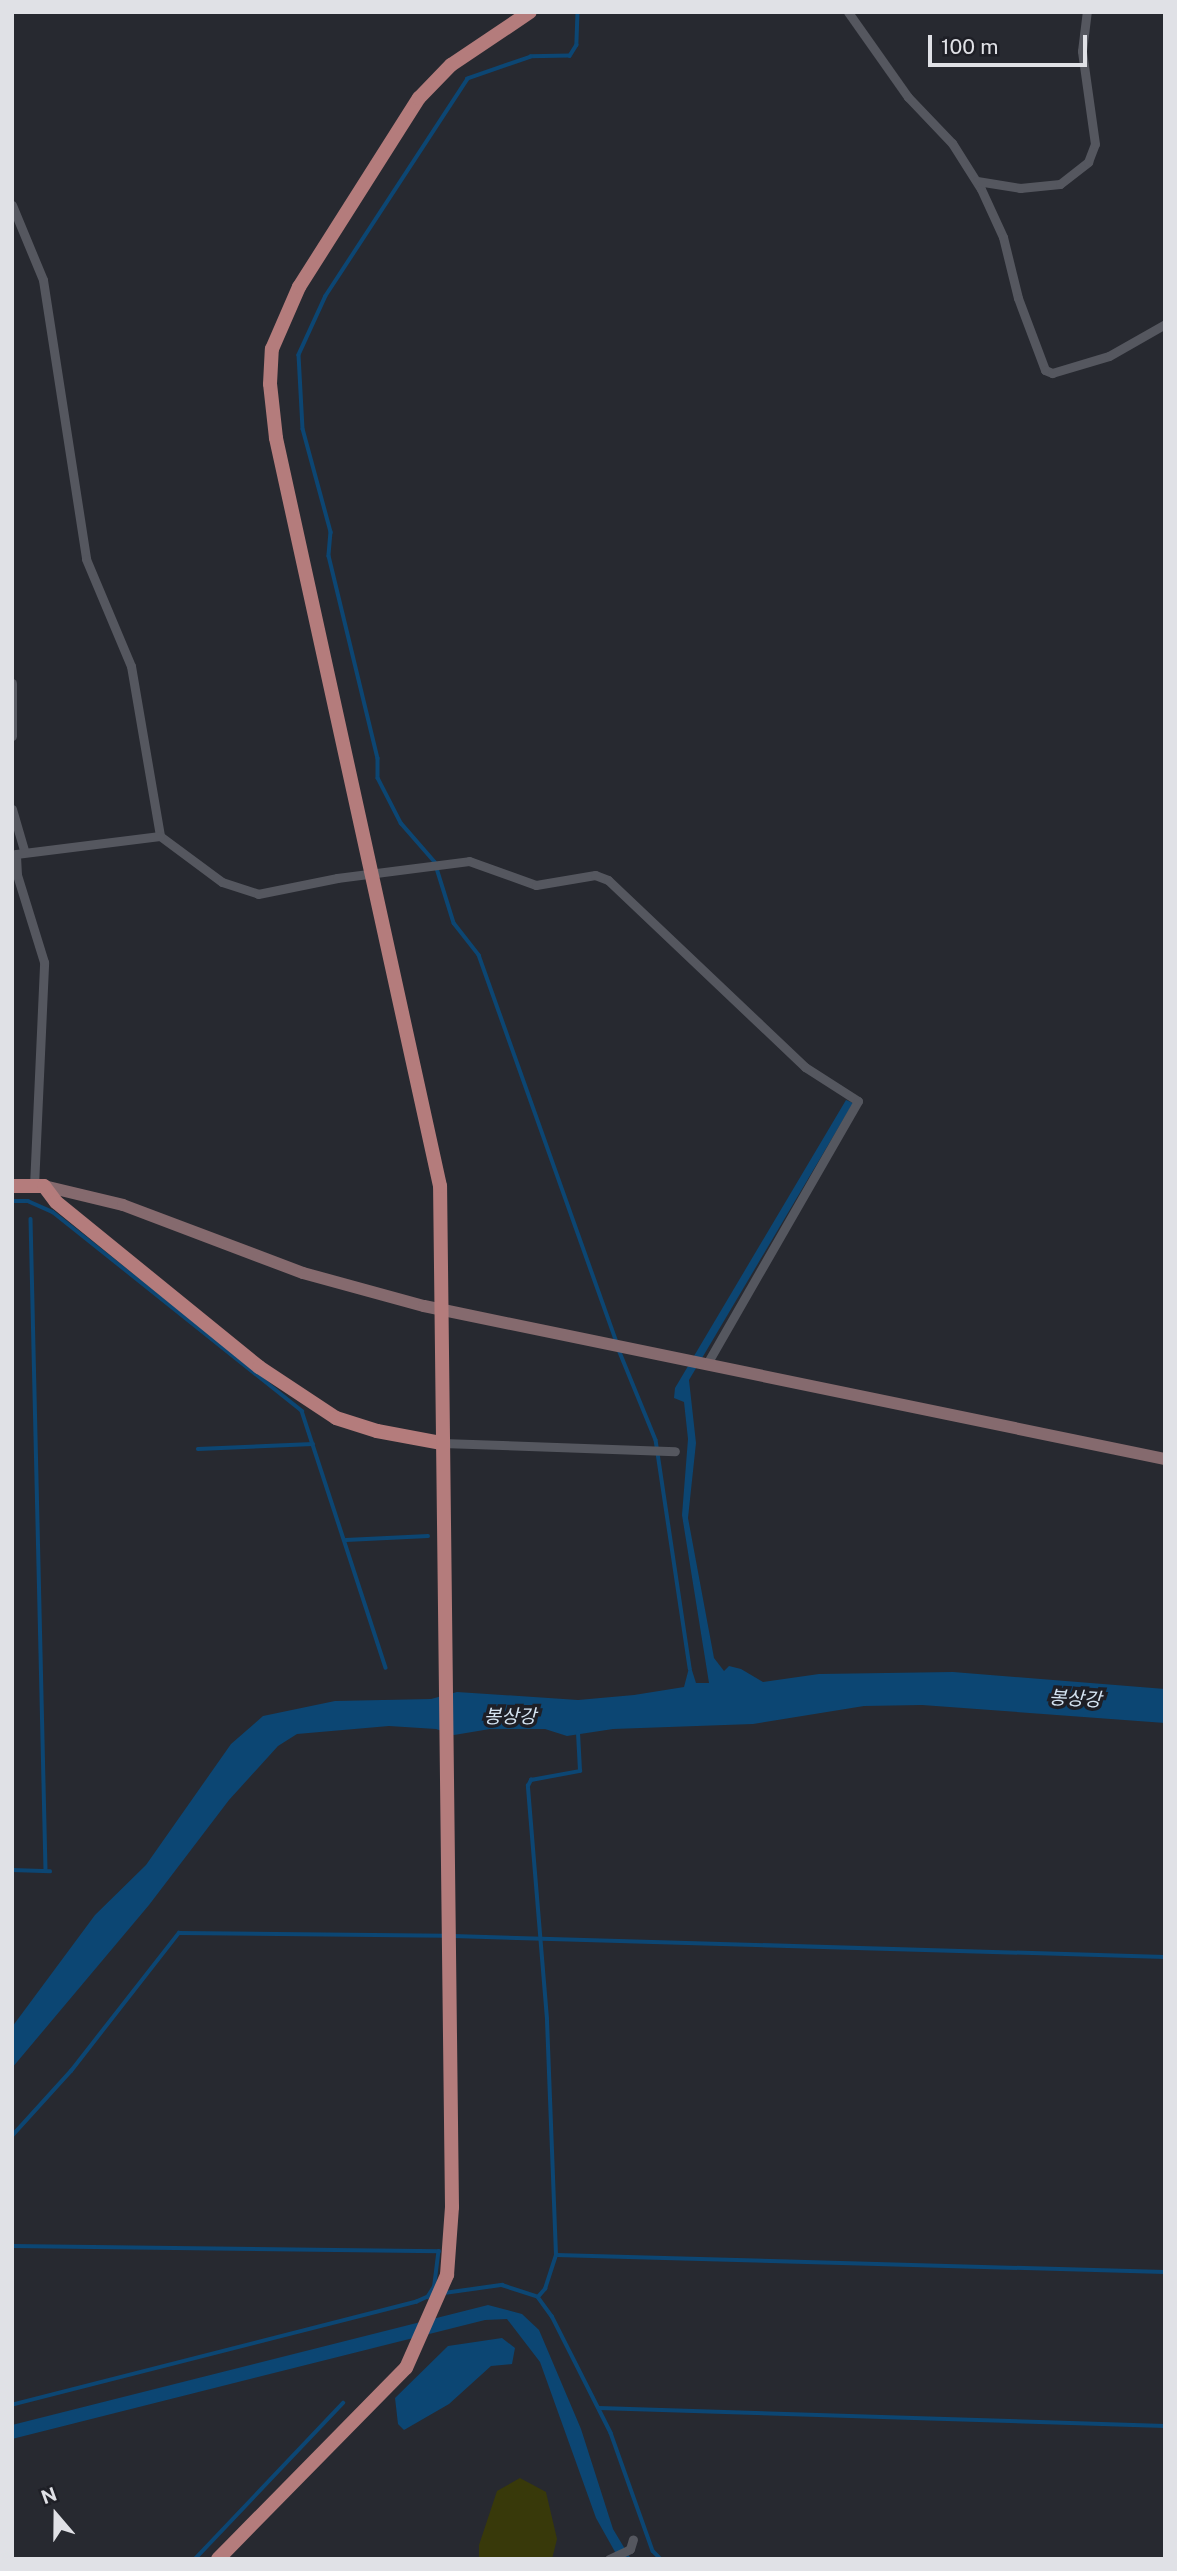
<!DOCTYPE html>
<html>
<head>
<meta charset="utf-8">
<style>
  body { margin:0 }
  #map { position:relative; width:1177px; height:2571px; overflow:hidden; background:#272930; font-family:"Public Sans","Noto Sans KR",sans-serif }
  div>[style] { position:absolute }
  .green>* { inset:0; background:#38390a }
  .water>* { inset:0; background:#0c4673 }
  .stream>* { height:3.5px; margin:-1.75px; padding:0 1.75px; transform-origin:1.75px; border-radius:1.75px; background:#0c4673 }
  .minor>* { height:9px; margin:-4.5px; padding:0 4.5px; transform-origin:4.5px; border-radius:4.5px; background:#55575f }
  .secondary>* { height:12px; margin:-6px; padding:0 6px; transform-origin:6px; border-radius:6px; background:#856a6e }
  .primary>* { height:14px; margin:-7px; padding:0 7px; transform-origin:7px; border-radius:7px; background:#b47c7c }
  span { translate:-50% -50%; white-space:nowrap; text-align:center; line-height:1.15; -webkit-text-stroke:7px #1e1f26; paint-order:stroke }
  .water-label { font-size:19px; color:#d5e4f2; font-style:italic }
  .frame { position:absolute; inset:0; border:14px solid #e0e1e6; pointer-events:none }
  .north { position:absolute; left:21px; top:2480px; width:70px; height:70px; -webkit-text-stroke:5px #1e1f26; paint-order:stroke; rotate:340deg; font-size:19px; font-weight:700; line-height:28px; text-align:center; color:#e0e1e6 }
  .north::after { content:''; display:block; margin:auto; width:24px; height:32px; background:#e0e1e6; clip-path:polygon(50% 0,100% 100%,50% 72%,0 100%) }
  .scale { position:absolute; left:928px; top:35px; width:159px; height:32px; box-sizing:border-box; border:4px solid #e0e1e6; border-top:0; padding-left:9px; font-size:21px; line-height:24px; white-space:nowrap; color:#e0e1e6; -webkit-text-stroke:5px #1e1f26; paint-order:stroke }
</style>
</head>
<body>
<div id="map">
  <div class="green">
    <div style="clip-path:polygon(520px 2478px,546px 2492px,557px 2539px,552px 2559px,479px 2559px,479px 2545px,497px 2491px)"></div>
  </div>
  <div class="water">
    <div style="clip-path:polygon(846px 1100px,853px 1103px,689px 1380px,696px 1443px,688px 1518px,714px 1658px,724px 1671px,729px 1666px,741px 1669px,763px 1682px,819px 1674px,953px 1672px,1165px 1689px,1165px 1723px,922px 1705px,864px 1706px,753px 1724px,613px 1729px,567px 1736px,545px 1729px,490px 1729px,454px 1735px,436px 1729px,389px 1726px,297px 1734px,278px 1746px,229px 1800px,149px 1905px,12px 2068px,12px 2027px,95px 1915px,146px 1865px,231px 1744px,263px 1716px,335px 1701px,431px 1699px,457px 1692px,578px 1700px,634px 1695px,684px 1687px,690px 1664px,696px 1683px,709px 1683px,682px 1515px,688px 1439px,684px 1402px,674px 1398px,675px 1388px)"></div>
    <div style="clip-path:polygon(488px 2305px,522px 2314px,539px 2330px,581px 2429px,613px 2529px,631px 2559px,619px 2559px,596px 2518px,540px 2362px,507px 2319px,485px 2320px,12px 2439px,12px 2425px)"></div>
    <div style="clip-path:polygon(502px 2338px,515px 2348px,512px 2364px,491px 2366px,449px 2404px,404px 2430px,398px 2424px,395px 2398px,448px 2346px)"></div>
  </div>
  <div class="stream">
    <div style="left:578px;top:12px;width:33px;rotate:92deg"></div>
    <div style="left:577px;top:45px;width:13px;rotate:122deg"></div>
    <div style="left:570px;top:56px;width:39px;rotate:179deg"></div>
    <div style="left:531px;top:57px;width:67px;rotate:160.8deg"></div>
    <div style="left:468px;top:79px;width:259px;rotate:123.2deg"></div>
    <div style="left:326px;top:296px;width:65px;rotate:114.6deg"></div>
    <div style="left:299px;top:355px;width:74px;rotate:86.9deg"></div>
    <div style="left:303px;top:429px;width:107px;rotate:74.8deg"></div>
    <div style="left:331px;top:532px;width:24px;rotate:95deg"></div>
    <div style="left:329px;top:556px;width:208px;rotate:76.4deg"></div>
    <div style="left:378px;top:758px;width:20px;rotate:90deg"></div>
    <div style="left:378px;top:778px;width:51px;rotate:62.9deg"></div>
    <div style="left:401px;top:823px;width:52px;rotate:48.9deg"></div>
    <div style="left:435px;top:862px;width:64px;rotate:72.7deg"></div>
    <div style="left:454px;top:923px;width:41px;rotate:52deg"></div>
    <div style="left:479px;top:955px;width:412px;rotate:70.4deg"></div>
    <div style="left:12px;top:1201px;width:16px"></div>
    <div style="left:28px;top:1201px;width:27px;rotate:24deg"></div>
    <div style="left:53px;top:1212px;width:319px;rotate:38.6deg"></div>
    <div style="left:302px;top:1411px;width:270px;rotate:71.9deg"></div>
    <div style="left:31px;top:1219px;width:650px;rotate:88.68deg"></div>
    <div style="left:619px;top:1350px;width:97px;rotate:67.7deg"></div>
    <div style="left:656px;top:1440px;width:231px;rotate:81.5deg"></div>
    <div style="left:198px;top:1449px;width:115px;rotate:-2.5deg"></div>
    <div style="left:346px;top:1540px;width:82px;rotate:-2.8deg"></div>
    <div style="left:12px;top:1870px;width:38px;rotate:2deg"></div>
    <div style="left:453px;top:1936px;width:712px;rotate:1.69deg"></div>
    <div style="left:12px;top:2136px;width:88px;rotate:-47.8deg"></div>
    <div style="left:71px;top:2071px;width:175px;rotate:-52deg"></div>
    <div style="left:179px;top:1933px;width:266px;rotate:0.6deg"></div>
    <div style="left:12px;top:2246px;width:427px;rotate:0.7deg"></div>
    <div style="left:439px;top:2251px;width:35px;rotate:97deg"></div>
    <div style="left:435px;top:2286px;width:13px;rotate:122deg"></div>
    <div style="left:428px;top:2297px;width:12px;rotate:156deg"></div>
    <div style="left:417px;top:2302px;width:418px;rotate:165.7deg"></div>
    <div style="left:556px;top:2255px;width:609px;rotate:1.6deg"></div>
    <div style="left:444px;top:2293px;width:59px;rotate:-7.9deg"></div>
    <div style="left:502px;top:2285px;width:38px;rotate:18deg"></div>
    <div style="left:538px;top:2297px;width:24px;rotate:54deg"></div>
    <div style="left:552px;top:2316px;width:131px;rotate:63.2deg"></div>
    <div style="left:611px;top:2433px;width:125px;rotate:70.4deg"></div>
    <div style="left:653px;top:2551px;width:11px;rotate:45deg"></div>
    <div style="left:538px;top:2297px;width:11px;rotate:-49deg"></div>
    <div style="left:545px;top:2289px;width:36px;rotate:-72deg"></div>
    <div style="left:556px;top:2255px;width:236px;rotate:-92.2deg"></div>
    <div style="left:547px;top:2019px;width:234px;rotate:-94.7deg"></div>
    <div style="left:528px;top:1786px;width:7px;rotate:-63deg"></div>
    <div style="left:531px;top:1780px;width:50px;rotate:-10.4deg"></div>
    <div style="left:580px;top:1771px;width:38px;rotate:-93deg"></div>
    <div style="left:599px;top:2408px;width:566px;rotate:1.82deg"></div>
    <div style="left:195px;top:2559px;width:215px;rotate:-46.5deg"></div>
  </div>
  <div class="minor">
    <div style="left:848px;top:12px;width:104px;rotate:54.8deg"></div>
    <div style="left:908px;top:97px;width:64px;rotate:46.3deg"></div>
    <div style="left:952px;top:143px;width:54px;rotate:57.8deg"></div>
    <div style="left:981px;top:189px;width:53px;rotate:65.4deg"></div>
    <div style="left:1003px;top:237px;width:63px;rotate:76.2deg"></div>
    <div style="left:1018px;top:298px;width:77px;rotate:69.4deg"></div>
    <div style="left:1045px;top:370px;width:8px;rotate:23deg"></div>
    <div style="left:1052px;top:373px;width:59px;rotate:-16.6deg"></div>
    <div style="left:1109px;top:356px;width:64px;rotate:-29.7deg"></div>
    <div style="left:977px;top:181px;width:44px;rotate:9.2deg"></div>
    <div style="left:1020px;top:188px;width:40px;rotate:-5.7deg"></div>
    <div style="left:1060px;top:184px;width:36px;rotate:-38deg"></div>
    <div style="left:1088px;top:162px;width:19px;rotate:-69deg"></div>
    <div style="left:1095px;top:144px;width:94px;rotate:-98deg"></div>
    <div style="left:1082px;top:51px;width:39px;rotate:-83deg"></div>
    <div style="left:12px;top:205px;width:81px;rotate:67.5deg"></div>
    <div style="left:43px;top:280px;width:282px;rotate:81.2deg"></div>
    <div style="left:86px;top:559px;width:116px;rotate:67.2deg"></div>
    <div style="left:131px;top:666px;width:172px;rotate:80.3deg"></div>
    <div style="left:160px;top:836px;width:77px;rotate:36.6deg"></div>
    <div style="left:222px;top:882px;width:38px;rotate:18deg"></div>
    <div style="left:258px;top:894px;width:81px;rotate:-11.4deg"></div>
    <div style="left:337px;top:878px;width:133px;rotate:-7.3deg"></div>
    <div style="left:469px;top:861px;width:71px;rotate:19.7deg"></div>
    <div style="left:536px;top:885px;width:60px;rotate:-9.6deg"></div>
    <div style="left:595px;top:875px;width:14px;rotate:21deg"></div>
    <div style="left:608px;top:880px;width:272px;rotate:43.5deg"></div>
    <div style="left:805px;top:1067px;width:63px;rotate:32.7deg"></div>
    <div style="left:858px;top:1101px;width:303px;rotate:119.9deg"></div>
    <div style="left:12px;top:683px;width:53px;rotate:90deg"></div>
    <div style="left:12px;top:809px;width:43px;rotate:73.7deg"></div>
    <div style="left:34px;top:1186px;width:224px;rotate:-87.4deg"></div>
    <div style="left:44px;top:962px;width:91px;rotate:-107.2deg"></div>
    <div style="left:17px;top:875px;width:21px;rotate:-93deg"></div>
    <div style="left:16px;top:854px;width:145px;rotate:-7.1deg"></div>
    <div style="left:442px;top:1443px;width:233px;rotate:2deg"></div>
    <div style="left:609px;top:2559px;width:23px;rotate:-25deg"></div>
    <div style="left:630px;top:2549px;width:10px;rotate:-73deg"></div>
  </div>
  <div class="secondary">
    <div style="left:44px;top:1186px;width:81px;rotate:13.5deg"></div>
    <div style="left:123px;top:1205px;width:192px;rotate:20.7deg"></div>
    <div style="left:303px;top:1273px;width:125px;rotate:15.3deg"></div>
    <div style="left:424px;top:1306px;width:757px;rotate:11.67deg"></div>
  </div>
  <div class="primary">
    <div style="left:12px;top:1186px;width:32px"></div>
    <div style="left:44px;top:1186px;width:20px;rotate:53deg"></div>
    <div style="left:56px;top:1202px;width:262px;rotate:39.1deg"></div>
    <div style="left:259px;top:1367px;width:92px;rotate:33.5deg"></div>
    <div style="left:336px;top:1418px;width:43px;rotate:17.6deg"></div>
    <div style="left:377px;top:1431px;width:66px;rotate:10.5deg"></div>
    <div style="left:218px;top:2559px;width:268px;rotate:-45.5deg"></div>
    <div style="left:406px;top:2368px;width:102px;rotate:-66.2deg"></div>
    <div style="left:447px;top:2275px;width:68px;rotate:-85.8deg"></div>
    <div style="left:452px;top:2207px;width:1021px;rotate:-90.67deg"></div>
    <div style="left:440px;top:1186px;width:766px;rotate:-102.37deg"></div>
    <div style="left:276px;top:438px;width:54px;rotate:-96.3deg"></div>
    <div style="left:270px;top:384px;width:35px;rotate:-87deg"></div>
    <div style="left:272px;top:349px;width:68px;rotate:-66.5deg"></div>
    <div style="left:299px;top:287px;width:224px;rotate:-57.6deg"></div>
    <div style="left:419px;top:98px;width:46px;rotate:-45.9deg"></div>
    <div style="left:451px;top:65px;width:95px;rotate:-33.9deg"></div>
  </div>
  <div class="water-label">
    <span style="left:1075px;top:1699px;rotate:3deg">봉상강</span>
    <span style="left:510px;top:1717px">봉상강</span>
  </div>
  <div class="frame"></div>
  <div class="north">N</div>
  <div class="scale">100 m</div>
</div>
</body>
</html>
